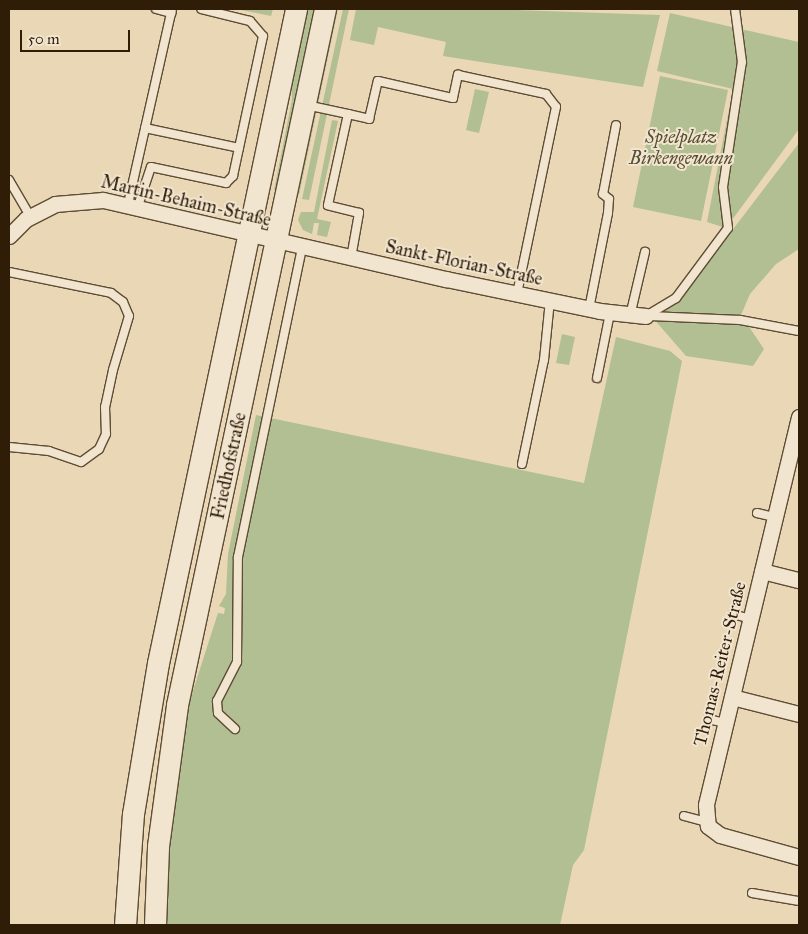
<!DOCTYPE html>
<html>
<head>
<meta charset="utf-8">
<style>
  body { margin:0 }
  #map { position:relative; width:808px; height:934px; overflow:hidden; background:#e9d7b6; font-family:"IM FELL Great Primer",serif }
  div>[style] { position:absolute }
  .green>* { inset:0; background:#b1bf92 }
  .roads { filter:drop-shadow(1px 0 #5e4c34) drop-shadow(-1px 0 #5e4c34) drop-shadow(0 1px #5e4c34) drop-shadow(0 -1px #5e4c34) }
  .service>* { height:8px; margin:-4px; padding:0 4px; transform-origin:4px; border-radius:4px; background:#f1e5d0 }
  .minor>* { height:15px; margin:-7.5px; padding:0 7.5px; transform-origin:7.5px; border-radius:7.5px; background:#f1e5d0 }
  .secondary>* { height:21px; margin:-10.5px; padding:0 10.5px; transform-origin:10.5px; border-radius:10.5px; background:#f1e5d0 }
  span { translate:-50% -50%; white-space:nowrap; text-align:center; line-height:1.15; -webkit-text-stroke:4px #f1e5d0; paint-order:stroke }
  .park-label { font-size:18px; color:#564e31; font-style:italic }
  .street-label { font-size:18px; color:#2f1d08 }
  .frame { position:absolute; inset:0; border:10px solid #2f1d08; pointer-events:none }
  .scale { position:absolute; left:20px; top:30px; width:110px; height:22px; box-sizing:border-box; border:2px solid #2f1d08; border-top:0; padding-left:6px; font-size:15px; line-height:18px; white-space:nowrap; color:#2f1d08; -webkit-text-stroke:4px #f1e5d0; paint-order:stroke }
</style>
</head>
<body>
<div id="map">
  <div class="green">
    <div style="clip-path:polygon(236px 9px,273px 9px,271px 16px)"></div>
    <div style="clip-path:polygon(304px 9px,317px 9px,279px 191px,274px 190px,292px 100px,291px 74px)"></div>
    <div style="clip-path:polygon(333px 9px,338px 9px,299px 195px,294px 194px)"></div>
    <div style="clip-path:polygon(343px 9px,349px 9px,309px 200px,302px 199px)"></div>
    <div style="clip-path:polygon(356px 9px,487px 9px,660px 15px,643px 87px,443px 56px,446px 42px,378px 27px,374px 45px,350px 40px)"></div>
    <div style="clip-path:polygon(670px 13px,799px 42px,799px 129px,726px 228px,707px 222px,733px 89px,657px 71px)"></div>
    <div style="clip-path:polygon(660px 76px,728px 90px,701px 221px,633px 207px)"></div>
    <div style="clip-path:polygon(475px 89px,489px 92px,479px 133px,466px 130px)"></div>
    <div style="clip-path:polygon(332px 120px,338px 121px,317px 219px,331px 222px,327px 237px,317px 235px,319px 223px,314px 223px,312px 234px,303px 230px,298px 220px,301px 212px,314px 212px)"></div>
    <div style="clip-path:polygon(799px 143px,799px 249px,776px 264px,750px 294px,741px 315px,764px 349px,753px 366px,686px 356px,653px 318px,678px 301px)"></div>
    <div style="clip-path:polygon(562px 334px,575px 337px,569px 365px,556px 363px)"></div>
    <div style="clip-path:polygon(616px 337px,670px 351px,682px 361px,584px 850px,573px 865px,560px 925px,166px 925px,170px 844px,189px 703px,218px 613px,224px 614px,225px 608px,219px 606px,226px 594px,228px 554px,256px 415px,584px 483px)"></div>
  </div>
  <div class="roads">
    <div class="service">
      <div style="left:156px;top:9px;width:16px;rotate:15deg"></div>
      <div style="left:306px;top:105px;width:43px;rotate:12.1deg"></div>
      <div style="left:145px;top:128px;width:96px;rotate:12deg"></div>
      <div style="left:9px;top:180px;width:42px;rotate:59.7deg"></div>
      <div style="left:128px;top:204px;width:200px;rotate:-77.3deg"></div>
      <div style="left:138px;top:206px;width:41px;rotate:-71.6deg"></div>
      <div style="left:151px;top:167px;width:77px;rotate:12deg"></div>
      <div style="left:226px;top:183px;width:10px;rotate:-45deg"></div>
      <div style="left:233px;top:176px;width:143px;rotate:-77.9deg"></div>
      <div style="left:263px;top:36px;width:20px;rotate:-131deg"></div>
      <div style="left:250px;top:21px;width:50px;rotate:-166.2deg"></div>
      <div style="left:351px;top:258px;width:46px;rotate:-79.9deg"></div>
      <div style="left:359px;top:213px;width:32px;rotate:-166deg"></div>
      <div style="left:328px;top:205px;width:93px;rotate:-77.6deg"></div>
      <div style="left:348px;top:114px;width:22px;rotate:13deg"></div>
      <div style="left:369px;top:119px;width:39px;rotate:-77deg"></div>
      <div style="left:378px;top:81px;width:77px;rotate:12.8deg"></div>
      <div style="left:453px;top:98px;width:24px;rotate:-78deg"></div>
      <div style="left:458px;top:75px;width:90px;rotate:12.2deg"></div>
      <div style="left:546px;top:94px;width:16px;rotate:52deg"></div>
      <div style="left:556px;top:107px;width:191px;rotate:101.8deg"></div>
      <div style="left:9px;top:272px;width:104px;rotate:11.6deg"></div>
      <div style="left:111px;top:293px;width:15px;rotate:37deg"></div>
      <div style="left:123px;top:302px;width:15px;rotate:67deg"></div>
      <div style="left:129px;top:316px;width:56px;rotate:106.5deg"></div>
      <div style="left:113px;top:370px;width:38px;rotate:102deg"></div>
      <div style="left:105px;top:407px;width:27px;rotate:88deg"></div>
      <div style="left:106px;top:434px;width:17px;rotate:115deg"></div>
      <div style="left:99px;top:449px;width:22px;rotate:144deg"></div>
      <div style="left:81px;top:462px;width:34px;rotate:-161deg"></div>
      <div style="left:49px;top:451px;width:40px;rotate:-174.3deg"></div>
      <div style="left:589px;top:309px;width:98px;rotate:-78.8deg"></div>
      <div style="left:608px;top:213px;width:14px;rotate:-86deg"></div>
      <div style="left:609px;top:199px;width:8px;rotate:-140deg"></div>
      <div style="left:603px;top:194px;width:70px;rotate:-79.3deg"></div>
      <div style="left:630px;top:316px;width:66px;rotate:-76.8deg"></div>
      <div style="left:646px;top:316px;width:35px;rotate:-31deg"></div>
      <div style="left:676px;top:298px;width:87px;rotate:-53.4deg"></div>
      <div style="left:728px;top:228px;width:41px;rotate:-97deg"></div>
      <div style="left:723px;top:187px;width:126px;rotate:-81.4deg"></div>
      <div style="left:742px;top:62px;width:53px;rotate:-97.5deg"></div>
      <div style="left:650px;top:316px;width:90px;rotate:2.5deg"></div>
      <div style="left:740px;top:320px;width:60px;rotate:10.6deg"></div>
      <div style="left:597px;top:378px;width:66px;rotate:-78.7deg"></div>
      <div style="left:522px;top:464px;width:106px;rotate:-78.1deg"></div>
      <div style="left:544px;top:360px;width:60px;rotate:-84.3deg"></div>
      <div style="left:757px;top:513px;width:18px;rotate:13deg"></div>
      <div style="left:733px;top:614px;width:19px;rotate:16deg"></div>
      <div style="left:708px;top:719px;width:17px;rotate:13deg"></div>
      <div style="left:235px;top:729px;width:23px;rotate:-137deg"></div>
      <div style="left:218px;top:713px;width:12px;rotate:-95deg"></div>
      <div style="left:217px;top:701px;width:44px;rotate:-62.9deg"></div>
      <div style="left:237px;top:662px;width:105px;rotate:-89.5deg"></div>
      <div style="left:238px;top:557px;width:316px;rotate:-78.3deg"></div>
      <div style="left:684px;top:816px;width:24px;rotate:15deg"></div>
      <div style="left:752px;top:893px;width:48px;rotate:9.7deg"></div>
    </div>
    <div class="minor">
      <div style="left:9px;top:236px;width:24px;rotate:-45deg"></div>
      <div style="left:26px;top:219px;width:33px;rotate:-27deg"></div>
      <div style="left:55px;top:204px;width:48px;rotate:-4.8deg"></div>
      <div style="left:103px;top:200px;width:352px;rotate:13deg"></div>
      <div style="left:446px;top:279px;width:157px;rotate:11.7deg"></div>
      <div style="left:600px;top:311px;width:46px;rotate:6.2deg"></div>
      <div style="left:799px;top:417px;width:399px;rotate:103.5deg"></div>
      <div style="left:706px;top:805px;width:21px;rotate:85deg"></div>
      <div style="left:708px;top:826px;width:15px;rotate:37deg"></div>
      <div style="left:720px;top:835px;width:82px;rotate:15.6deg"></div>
      <div style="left:762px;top:571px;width:38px;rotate:14deg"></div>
      <div style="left:732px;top:697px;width:69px;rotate:14.2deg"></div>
    </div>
    <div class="secondary">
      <div style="left:125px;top:925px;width:111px;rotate:-85.9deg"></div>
      <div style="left:133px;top:814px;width:153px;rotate:-80.6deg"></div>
      <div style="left:158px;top:663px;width:668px;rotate:-78.08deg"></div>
      <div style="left:155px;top:925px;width:79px;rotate:-87.8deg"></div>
      <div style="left:158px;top:846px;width:142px;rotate:-82.3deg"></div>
      <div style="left:177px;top:705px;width:712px;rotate:-78deg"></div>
    </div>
  </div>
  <div class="park-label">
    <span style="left:681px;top:148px">Spielplatz<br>Birkengewann</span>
  </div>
  <div class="street-label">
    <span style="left:186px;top:201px;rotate:13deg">Martin-Behaim-Straße</span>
    <span style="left:464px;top:263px;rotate:12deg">Sankt-Florian-Straße</span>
    <span style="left:229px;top:466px;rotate:-78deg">Friedhofstraße</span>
    <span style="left:720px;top:664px;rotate:-76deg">Thomas-Reiter-Straße</span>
  </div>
  <div class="frame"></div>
  <div class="scale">50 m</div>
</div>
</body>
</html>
